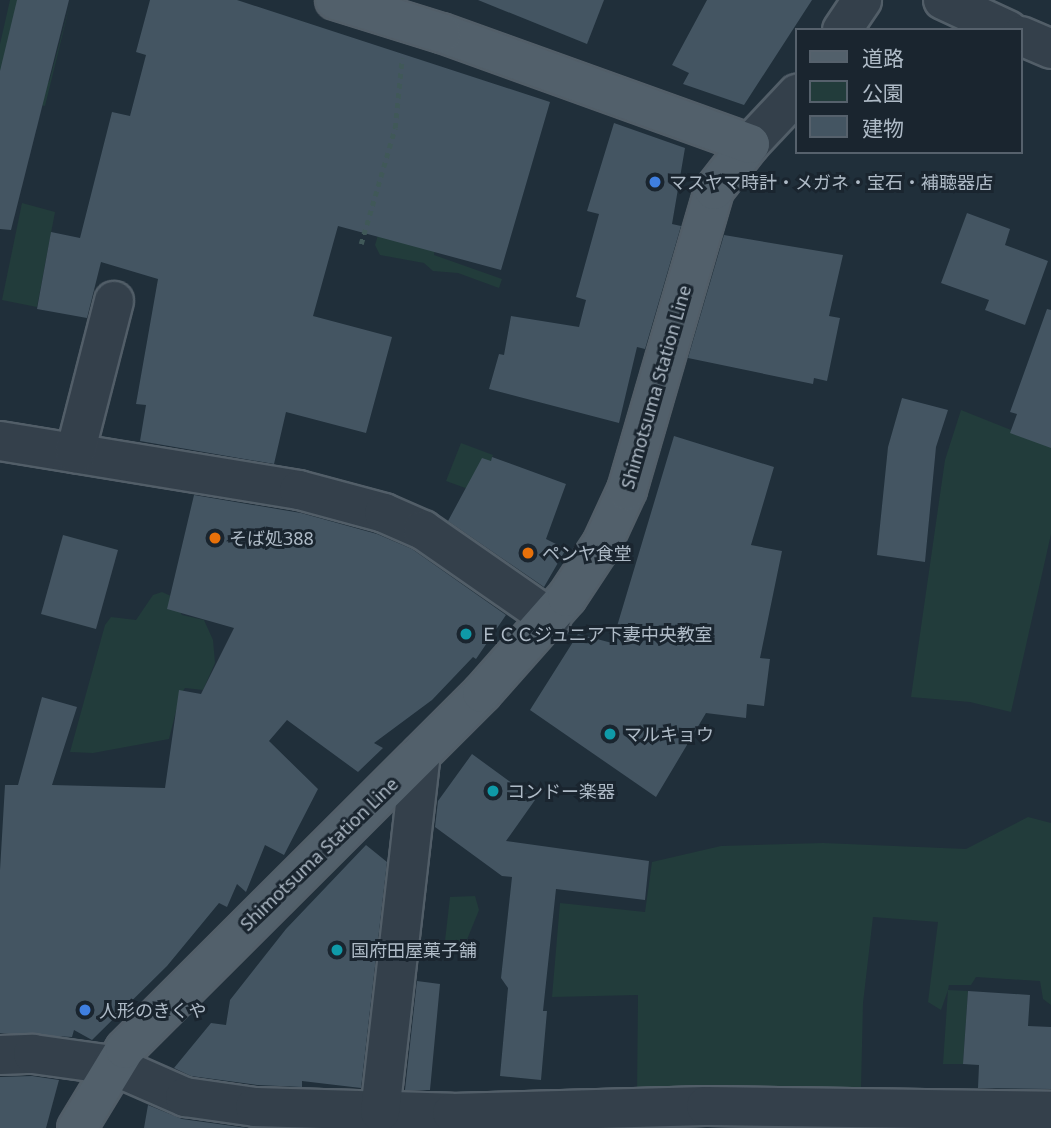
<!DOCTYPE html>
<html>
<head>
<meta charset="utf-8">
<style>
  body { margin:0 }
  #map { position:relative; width:1051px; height:1128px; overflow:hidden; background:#202f3a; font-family:"Noto Sans","Noto Sans JP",sans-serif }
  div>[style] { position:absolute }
  .green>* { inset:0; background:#223c3b }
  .building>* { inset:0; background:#445562 }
  .path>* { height:4.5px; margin-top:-2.25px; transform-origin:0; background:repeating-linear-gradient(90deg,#405858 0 5px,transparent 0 10px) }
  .roads { filter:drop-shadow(2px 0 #525e68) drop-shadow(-2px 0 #525e68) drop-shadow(0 2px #525e68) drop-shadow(0 -2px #525e68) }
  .minor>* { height:38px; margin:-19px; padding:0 19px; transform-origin:19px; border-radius:19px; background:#34404b }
  .major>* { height:38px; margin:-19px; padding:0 19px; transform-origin:19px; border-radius:19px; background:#52606b }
  .dots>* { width:19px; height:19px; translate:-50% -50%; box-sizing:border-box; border:4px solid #1a252f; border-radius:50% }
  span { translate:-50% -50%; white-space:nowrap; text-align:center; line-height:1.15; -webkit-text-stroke:6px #1a252f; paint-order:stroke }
  .poi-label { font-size:18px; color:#afbbc7 }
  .left { translate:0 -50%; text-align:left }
  .street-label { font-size:18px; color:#afbbc7 }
  .legend { position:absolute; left:795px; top:28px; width:228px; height:126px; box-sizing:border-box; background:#1a252f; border:2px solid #56616c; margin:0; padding:9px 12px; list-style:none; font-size:21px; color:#afbbc7 }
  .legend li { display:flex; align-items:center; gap:14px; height:35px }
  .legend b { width:35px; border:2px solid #56616c }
</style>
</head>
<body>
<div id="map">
  <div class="green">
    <div style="clip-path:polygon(10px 0,17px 0,18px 74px,49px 82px,71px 0,45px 106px,0 95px,0 44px)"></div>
    <div style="clip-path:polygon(22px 203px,55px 212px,37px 307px,2px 300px)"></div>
    <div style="clip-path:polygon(378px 235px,435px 248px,434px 255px,502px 279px,499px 288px,458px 273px,433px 271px,424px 263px,380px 255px,375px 245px)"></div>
    <div style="clip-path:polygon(961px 410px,1051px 446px,1051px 534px,1011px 712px,970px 702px,911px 697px,945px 460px)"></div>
    <div style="clip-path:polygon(461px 443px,493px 455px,479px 493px,446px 481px)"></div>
    <div style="clip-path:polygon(162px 592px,171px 596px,182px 615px,204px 620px,213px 640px,215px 663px,203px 690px,185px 688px,180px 695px,169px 739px,93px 753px,70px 752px,105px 625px,111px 617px,136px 620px,153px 595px)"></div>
    <div style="clip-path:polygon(1028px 817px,1051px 823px,1051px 1005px,1043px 999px,1040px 981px,976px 977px,971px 985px,949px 985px,948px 990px,968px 991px,963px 1064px,943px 1064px,948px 990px,941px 1010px,928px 1002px,938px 922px,873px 917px,863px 1003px,861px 1089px,637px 1096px,638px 995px,552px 997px,560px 903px,645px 912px,652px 862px,721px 846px,823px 843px,966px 849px)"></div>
    <div style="clip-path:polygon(475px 896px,479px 910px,466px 942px,445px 941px,450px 897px)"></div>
  </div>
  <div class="building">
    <div style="clip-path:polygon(17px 0,69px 0,11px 230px,0 229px,0 71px)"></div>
    <div style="clip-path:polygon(150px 0,237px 0,550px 102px,501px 270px,338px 226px,313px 316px,392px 337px,366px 433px,286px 412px,274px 464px,140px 441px,146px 405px,136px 404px,158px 279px,101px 262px,87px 318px,37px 309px,51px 232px,80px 238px,112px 112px,130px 116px,146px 55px,136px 52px)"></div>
    <div style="clip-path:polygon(478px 0,604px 0,587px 44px)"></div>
    <div style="clip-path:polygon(707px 0,812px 0,744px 105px,683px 84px,689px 73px,672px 65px)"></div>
    <div style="clip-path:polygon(614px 123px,685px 148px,672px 224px,681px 226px,645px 349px,637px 347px,619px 423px,489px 389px,499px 354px,504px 355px,511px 316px,579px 327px,586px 300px,576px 297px,599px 214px,587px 211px)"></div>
    <div style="clip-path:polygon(967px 213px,1010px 229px,1005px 245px,1048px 261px,1025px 325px,985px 310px,989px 300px,941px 283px)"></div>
    <div style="clip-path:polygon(724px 235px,843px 255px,829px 316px,840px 318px,827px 381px,814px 378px,813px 384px,688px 358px)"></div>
    <div style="clip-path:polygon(1047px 309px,1051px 310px,1051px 448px,1010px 433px,1017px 414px,1010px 412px)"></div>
    <div style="clip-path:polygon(902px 398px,948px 410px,936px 447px,925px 562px,877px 555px,888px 447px)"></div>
    <div style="clip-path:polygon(674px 436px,774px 467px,751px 545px,782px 551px,760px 658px,770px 659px,764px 706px,747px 704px,746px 718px,706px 713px,656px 797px,530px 710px,578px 634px,612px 643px)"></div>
    <div style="clip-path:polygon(492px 457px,566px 484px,546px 539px,566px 549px,544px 587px,448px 521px,482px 458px,491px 461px)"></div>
    <div style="clip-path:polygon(194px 495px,301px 513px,377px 534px,412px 549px,506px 615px,476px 659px,473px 657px,432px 700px,374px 743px,383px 748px,358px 772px,287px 720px,269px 741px,318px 789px,284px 855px,265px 845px,246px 892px,237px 884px,227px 907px,219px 903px,167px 966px,92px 1040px,74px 1030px,72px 1037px,0 1033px,0 870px,5px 785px,18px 785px,42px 697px,77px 707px,52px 785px,165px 788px,179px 690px,201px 694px,234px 628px,167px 609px)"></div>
    <div style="clip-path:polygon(63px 535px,118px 550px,96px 629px,41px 614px)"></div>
    <div style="clip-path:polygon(472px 754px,535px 800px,506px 841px,649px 861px,645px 900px,556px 889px,543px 1011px,547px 1011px,541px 1080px,500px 1076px,508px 988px,501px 978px,512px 877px,502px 876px,435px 827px,438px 801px)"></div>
    <div style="clip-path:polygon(366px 845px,387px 862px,361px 1088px,302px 1081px,302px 1087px,257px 1085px,191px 1076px,174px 1068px,211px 1023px,226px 1025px,230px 1000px,286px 929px)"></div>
    <div style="clip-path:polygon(417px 981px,440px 984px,430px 1090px,405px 1090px)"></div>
    <div style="clip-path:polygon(968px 991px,1030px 995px,1028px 1026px,1051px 1027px,1051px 1089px,978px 1088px,979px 1065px,963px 1064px)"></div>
    <div style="clip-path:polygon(32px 1076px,59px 1080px,46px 1128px,0 1128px,0 1077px)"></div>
    <div style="clip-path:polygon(148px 1105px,182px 1119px,247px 1128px,144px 1128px)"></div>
  </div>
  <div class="path">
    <div style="left:361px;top:244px;width:121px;rotate:-73.7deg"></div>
    <div style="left:395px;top:128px;width:70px;rotate:-84.3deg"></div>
  </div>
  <div class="roads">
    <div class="minor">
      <div style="left:943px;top:0;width:72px;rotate:24.8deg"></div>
      <div style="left:842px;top:30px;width:36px;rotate:-56deg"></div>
      <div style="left:1021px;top:36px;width:33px;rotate:23deg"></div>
      <div style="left:750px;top:144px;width:69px;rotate:-46.8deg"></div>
      <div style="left:0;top:441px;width:303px;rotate:9.3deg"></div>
      <div style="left:299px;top:490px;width:88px;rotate:15.1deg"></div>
      <div style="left:384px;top:513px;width:43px;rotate:23.6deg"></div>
      <div style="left:423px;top:530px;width:156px;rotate:34.8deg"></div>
      <div style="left:75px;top:453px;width:157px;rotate:-75.6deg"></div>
      <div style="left:0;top:1055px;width:33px;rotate:-2deg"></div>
      <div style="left:33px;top:1054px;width:80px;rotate:7.9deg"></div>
      <div style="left:112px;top:1065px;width:80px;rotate:23.7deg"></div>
      <div style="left:185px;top:1097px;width:71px;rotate:8.1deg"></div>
      <div style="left:255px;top:1107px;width:197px;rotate:1.7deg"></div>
      <div style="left:452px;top:1113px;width:254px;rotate:-1.6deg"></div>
      <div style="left:706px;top:1106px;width:345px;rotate:0.8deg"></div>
      <div style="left:380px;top:1112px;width:360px;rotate:-83.5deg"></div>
    </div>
    <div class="major">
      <div style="left:77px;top:1128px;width:92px;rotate:-58.7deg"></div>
      <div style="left:125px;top:1049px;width:504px;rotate:-44.92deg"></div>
      <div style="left:482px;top:693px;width:128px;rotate:-48.5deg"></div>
      <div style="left:567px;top:597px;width:64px;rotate:-56.6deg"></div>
      <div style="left:602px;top:544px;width:60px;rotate:-65.2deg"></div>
      <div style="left:627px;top:490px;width:312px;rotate:-73.8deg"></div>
      <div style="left:714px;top:190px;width:58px;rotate:-52deg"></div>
      <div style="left:750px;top:144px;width:328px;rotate:-160.2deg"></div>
      <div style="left:441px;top:33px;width:111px;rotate:-162.7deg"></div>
    </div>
  </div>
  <div class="dots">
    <div style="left:655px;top:182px;background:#3f7fe0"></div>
    <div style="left:215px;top:538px;background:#e8710a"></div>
    <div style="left:528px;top:553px;background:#e8710a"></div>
    <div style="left:466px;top:634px;background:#0f9aa8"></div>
    <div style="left:610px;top:734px;background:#0f9aa8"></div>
    <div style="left:493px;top:791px;background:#0f9aa8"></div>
    <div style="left:337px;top:950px;background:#0f9aa8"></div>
    <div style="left:85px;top:1010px;background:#3f7fe0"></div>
  </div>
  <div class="poi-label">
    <span class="left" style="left:669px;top:182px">マスヤマ時計・メガネ・宝石・補聴器店</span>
    <span class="left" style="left:229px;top:538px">そば処388</span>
    <span class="left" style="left:542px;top:553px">ペンヤ食堂</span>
    <span class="left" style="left:480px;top:634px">ＥＣＣジュニア下妻中央教室</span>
    <span class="left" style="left:624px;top:734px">マルキョウ</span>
    <span class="left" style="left:507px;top:791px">コンドー楽器</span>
    <span class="left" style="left:351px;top:950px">国府田屋菓子舗</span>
    <span class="left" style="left:99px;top:1010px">人形のきくや</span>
  </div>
  <div class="street-label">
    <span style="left:656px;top:387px;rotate:-74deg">Shimotsuma Station Line</span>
    <span style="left:319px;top:854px;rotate:-44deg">Shimotsuma Station Line</span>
  </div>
  <ul class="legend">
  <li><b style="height:9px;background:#52606b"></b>道路</li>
  <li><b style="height:19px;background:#223c3b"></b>公園</li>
  <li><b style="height:19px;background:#445562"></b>建物</li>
  </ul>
</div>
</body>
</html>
